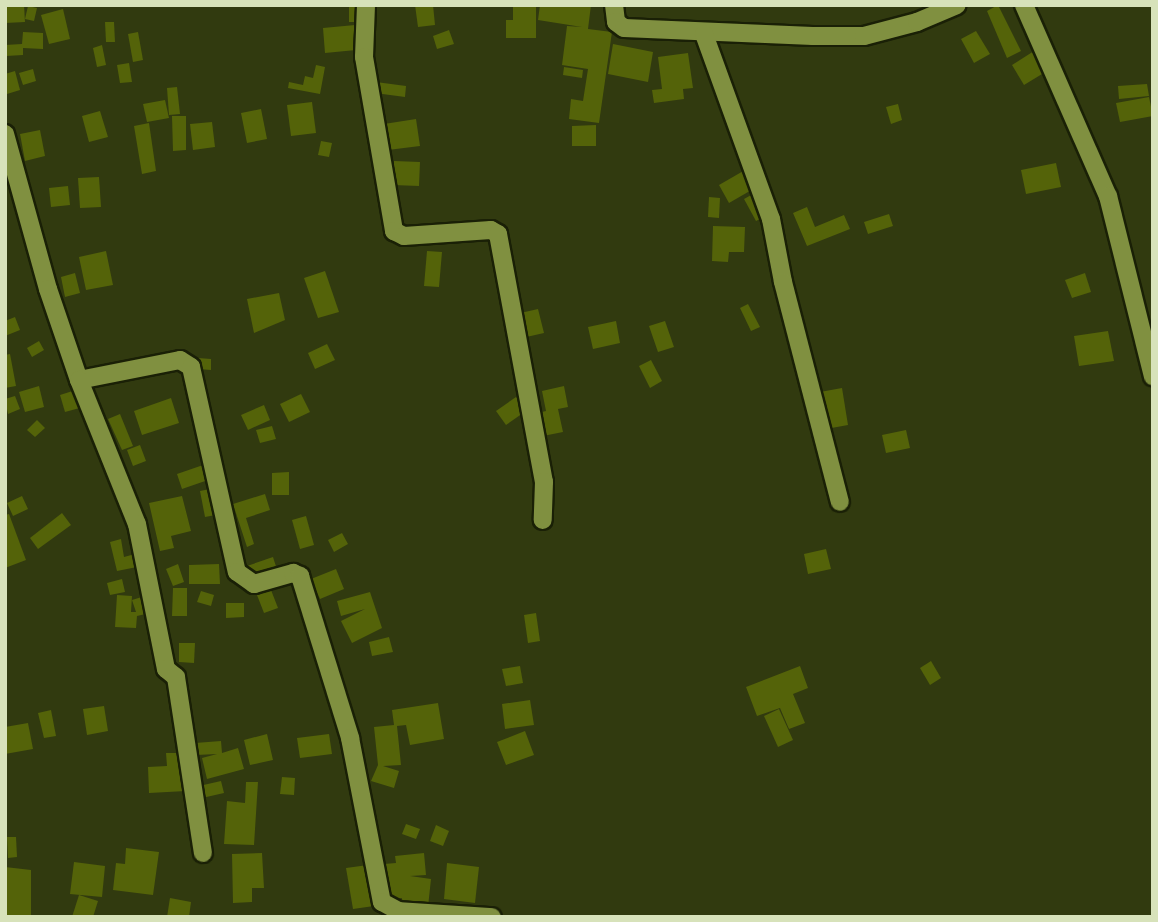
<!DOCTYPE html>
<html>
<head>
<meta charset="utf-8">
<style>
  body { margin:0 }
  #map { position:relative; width:1158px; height:922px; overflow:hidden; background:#313a0f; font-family:Barlow,sans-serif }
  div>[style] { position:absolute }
  .building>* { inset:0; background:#546309 }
  .roads { filter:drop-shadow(2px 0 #1a2006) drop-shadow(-2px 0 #1a2006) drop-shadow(0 2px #1a2006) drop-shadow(0 -2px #1a2006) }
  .minor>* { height:18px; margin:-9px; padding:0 9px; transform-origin:9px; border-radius:9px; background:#809040 }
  span { translate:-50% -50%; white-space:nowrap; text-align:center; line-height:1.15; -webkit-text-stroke:5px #313a0f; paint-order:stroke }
  .frame { position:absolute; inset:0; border:7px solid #d7e2ba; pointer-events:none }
</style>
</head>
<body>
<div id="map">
  <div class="building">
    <div style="clip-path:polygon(5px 5px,24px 5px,25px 22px,5px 23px)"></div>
    <div style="clip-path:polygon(349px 5px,359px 5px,360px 22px,349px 22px)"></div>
    <div style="clip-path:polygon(415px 5px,433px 5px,435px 25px,418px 27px)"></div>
    <div style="clip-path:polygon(513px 5px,536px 5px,536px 38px,506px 38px,506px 20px,513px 20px)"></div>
    <div style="clip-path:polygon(540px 5px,591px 5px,588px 29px,612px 32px,599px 123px,569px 119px,571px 99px,583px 101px,588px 69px,562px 65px,567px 26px,582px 27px,538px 20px)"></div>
    <div style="clip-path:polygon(998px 5px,1021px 51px,1007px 58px,987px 11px)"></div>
    <div style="clip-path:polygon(28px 6px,37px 8px,34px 21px,25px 19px)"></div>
    <div style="clip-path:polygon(63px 9px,70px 39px,49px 44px,41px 15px)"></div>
    <div style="clip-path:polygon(105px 22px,114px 22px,115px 42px,106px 42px)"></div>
    <div style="clip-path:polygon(355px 25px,356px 50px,325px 53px,323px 28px)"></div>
    <div style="clip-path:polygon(449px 30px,454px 44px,437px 49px,433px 36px)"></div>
    <div style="clip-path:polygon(976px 31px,990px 54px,974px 63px,961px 39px)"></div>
    <div style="clip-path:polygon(23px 32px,43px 33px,43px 49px,23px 48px,23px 55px,6px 56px,5px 45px,22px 44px)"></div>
    <div style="clip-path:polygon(138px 32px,143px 60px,133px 62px,128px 34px)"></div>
    <div style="clip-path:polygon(613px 44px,653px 52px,648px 82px,608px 74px)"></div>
    <div style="clip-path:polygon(102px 45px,106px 65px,97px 67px,93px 48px)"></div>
    <div style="clip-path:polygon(1034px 51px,1047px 71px,1024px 85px,1012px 65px)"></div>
    <div style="clip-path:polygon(688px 53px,693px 88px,683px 89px,684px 99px,654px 103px,652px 90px,662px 89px,658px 57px)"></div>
    <div style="clip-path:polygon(129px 63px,132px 82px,120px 83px,117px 65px)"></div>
    <div style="clip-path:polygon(316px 65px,325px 67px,320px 94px,288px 88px,289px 82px,303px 85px,305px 76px,313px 78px)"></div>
    <div style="clip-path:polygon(564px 67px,583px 70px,582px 78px,563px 75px)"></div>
    <div style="clip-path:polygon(33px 69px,36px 81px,23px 85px,19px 73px)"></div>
    <div style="clip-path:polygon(15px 71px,20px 90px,7px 94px,5px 74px)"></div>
    <div style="clip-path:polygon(376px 82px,406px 86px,405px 97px,375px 93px)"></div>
    <div style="clip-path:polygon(1147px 84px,1149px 96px,1119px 99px,1118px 86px)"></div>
    <div style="clip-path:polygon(177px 87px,180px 114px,169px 115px,167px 88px)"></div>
    <div style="clip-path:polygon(1149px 97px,1153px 116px,1120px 122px,1116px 103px)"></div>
    <div style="clip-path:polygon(165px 100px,169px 118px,147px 122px,143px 104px)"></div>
    <div style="clip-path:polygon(312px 102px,316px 133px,291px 136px,287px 105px)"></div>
    <div style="clip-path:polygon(898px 104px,902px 120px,891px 124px,886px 107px)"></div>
    <div style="clip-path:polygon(261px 109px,267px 139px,247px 143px,241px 113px)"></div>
    <div style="clip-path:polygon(100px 111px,108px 137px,89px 142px,82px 116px)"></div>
    <div style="clip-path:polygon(172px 116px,186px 116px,186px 150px,173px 151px)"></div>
    <div style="clip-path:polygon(416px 119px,420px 146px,388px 150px,384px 124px)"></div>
    <div style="clip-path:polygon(212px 122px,215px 147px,193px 150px,190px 124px)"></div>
    <div style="clip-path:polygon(149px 123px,156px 171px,142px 174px,134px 126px)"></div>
    <div style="clip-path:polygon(596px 125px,596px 146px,572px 146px,572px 126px)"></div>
    <div style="clip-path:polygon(40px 130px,45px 156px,25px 161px,20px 134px)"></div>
    <div style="clip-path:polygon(321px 141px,332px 143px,329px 157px,318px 155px)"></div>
    <div style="clip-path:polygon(394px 161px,420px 162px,419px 186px,393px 185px)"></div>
    <div style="clip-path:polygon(1056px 163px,1061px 187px,1026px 194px,1021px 170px)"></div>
    <div style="clip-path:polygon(745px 170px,755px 188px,729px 203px,719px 185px)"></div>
    <div style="clip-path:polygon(99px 177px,101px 207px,80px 208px,78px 178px)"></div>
    <div style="clip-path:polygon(68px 186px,70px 205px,51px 207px,49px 188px)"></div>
    <div style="clip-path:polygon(753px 194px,766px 216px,756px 221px,744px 199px)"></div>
    <div style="clip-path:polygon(709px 197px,720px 198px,719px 218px,708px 217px)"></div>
    <div style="clip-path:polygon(807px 207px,815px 227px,844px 215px,850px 229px,807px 246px,793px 213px)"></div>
    <div style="clip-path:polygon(889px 214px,893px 226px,868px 234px,864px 222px)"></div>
    <div style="clip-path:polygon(713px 226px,745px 227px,744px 252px,729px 252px,728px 262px,712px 261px)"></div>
    <div style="clip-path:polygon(106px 251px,113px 285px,86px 290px,79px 257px)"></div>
    <div style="clip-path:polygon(427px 251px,442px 252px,439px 287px,424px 286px)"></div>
    <div style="clip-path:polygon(325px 271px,339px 312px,318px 318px,304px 278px)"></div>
    <div style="clip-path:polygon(75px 273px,80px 293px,65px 297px,61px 277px)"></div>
    <div style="clip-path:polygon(1085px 273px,1091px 292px,1072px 298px,1065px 280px)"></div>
    <div style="clip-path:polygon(279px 293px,285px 320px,254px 333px,247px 299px)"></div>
    <div style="clip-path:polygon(748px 304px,760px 327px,751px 331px,740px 308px)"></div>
    <div style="clip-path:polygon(538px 309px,544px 333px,522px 338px,516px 314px)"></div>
    <div style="clip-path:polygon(15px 317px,20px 330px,5px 336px,5px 321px)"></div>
    <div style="clip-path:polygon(616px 321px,620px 343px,593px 349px,588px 327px)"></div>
    <div style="clip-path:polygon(665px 321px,674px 347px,658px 352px,649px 326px)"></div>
    <div style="clip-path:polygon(1108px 331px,1114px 361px,1079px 366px,1074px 336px)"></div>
    <div style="clip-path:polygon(39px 341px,44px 350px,32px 357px,27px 348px)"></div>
    <div style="clip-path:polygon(327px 344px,335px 360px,315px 369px,308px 353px)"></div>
    <div style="clip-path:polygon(10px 354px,16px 386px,5px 388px,5px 355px)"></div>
    <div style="clip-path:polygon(198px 358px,211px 359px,211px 370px,198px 369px)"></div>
    <div style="clip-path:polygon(651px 360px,662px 381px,650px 388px,639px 366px)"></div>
    <div style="clip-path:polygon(39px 386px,44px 407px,25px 412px,19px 392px)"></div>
    <div style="clip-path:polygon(564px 386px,568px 407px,558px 409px,563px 432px,538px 437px,533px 414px,546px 411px,542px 391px)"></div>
    <div style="clip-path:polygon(82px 388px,87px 406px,65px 412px,60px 395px)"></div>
    <div style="clip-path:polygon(842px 388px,848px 425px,826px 429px,820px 392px)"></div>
    <div style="clip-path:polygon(301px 394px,310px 412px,289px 422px,280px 404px)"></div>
    <div style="clip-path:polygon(15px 396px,20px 409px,8px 414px,5px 399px)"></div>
    <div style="clip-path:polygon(516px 397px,526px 411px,506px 425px,496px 411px)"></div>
    <div style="clip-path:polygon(171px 398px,179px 423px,142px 435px,134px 411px)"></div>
    <div style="clip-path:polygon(264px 405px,270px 420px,248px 430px,241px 415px)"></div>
    <div style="clip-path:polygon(120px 414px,133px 446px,122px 450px,108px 419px)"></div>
    <div style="clip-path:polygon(37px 420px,45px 428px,35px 437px,27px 430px)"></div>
    <div style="clip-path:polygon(272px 426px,276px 439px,260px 443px,256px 430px)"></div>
    <div style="clip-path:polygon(906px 430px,910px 448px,886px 453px,882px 435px)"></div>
    <div style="clip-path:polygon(140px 445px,146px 461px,133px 466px,127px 450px)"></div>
    <div style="clip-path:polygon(206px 464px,211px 479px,182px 489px,177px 474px)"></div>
    <div style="clip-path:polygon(289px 472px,289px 495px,272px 495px,272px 473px)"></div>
    <div style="clip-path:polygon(215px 488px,221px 514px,205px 517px,200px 491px)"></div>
    <div style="clip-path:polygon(265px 494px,270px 510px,246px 518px,254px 544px,247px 547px,233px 504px)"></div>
    <div style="clip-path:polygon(22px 496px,28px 509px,13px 516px,7px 503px)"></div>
    <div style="clip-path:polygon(182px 496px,191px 531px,171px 536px,174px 548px,160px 551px,149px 503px)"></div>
    <div style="clip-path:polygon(62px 513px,71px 525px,38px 549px,30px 538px)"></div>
    <div style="clip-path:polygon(9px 514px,26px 560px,5px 568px,5px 515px)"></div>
    <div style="clip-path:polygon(306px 516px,314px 545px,300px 549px,292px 520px)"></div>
    <div style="clip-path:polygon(342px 533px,348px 544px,334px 552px,328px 540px)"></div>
    <div style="clip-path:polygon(121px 539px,124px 557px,135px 554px,137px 567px,117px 571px,110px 542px)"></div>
    <div style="clip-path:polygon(826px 549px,831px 569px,808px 574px,804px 554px)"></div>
    <div style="clip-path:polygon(273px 557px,280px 579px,254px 587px,247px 566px)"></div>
    <div style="clip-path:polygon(178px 564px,184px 582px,173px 586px,166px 569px)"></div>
    <div style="clip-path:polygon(219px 564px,220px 584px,189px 584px,189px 565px)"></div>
    <div style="clip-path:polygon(336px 569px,344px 589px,320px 599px,311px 579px)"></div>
    <div style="clip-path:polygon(122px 579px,125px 592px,110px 595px,107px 583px)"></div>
    <div style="clip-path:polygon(173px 588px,187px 588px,187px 616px,172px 616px)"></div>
    <div style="clip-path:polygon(271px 590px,278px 608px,264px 613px,257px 595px)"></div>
    <div style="clip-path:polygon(201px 591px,214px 595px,211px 606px,197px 602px)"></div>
    <div style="clip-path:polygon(370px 592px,382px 628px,352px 643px,341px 621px,365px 609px,341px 616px,337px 601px)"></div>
    <div style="clip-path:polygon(117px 595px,132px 596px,131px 612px,136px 612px,132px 600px,145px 596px,150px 613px,137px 616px,136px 628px,115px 627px)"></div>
    <div style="clip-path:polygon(226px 603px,244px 603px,244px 617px,226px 618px)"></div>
    <div style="clip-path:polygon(536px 613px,540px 641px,528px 643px,524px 615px)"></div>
    <div style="clip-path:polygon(389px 637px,393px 652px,372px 656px,369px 642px)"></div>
    <div style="clip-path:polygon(179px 643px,195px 643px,194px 663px,179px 662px)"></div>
    <div style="clip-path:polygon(931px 661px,941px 678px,930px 685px,920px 668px)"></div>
    <div style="clip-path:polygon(520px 666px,523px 683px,506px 686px,502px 669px)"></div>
    <div style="clip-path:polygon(800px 666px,808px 688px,793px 694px,805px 723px,789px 729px,780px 708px,757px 716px,746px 687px)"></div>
    <div style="clip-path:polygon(530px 700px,534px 725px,505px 729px,502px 704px)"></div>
    <div style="clip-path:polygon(438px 703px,444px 739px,410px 745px,406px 725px,397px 726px,401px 765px,383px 766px,399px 771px,394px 788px,371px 781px,378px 765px,374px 727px,394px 725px,392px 710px)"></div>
    <div style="clip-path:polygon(104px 706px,108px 731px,87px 735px,83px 709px)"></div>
    <div style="clip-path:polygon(779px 709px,793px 740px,778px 747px,764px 716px)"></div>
    <div style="clip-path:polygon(51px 710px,56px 736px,44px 738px,38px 713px)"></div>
    <div style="clip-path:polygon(28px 723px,33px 749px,5px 754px,5px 727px)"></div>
    <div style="clip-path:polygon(525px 731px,534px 755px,506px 765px,497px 742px)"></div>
    <div style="clip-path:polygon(267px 734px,273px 760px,250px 765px,244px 740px)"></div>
    <div style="clip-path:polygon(329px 734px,332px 754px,300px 758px,297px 738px)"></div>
    <div style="clip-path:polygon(221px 741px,222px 753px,238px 748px,244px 769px,207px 779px,202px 758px,217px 754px,196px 755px,195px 743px)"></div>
    <div style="clip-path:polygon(166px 753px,184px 753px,186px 791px,149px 793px,148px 767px,167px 766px)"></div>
    <div style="clip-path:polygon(282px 777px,295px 778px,294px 795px,280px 794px)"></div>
    <div style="clip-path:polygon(221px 781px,224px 793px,202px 798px,199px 786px)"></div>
    <div style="clip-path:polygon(246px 782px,258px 782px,254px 845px,224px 844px,227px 801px,245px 803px)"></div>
    <div style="clip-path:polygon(406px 824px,420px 829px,416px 839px,402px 834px)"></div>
    <div style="clip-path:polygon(436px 825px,449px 831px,443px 846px,430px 841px)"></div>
    <div style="clip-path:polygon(7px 837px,16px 837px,17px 857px,8px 858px)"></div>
    <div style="clip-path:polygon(126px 848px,159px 852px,153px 895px,113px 890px,116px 863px,125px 864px)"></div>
    <div style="clip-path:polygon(262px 853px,264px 888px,252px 888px,252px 902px,233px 903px,232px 854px)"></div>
    <div style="clip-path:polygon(424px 853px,426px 875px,410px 876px,431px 879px,428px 907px,401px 904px,402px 898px,388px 900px,384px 864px,396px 863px,395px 856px)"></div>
    <div style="clip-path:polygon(74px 862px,105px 866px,102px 897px,70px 894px)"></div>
    <div style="clip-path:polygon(447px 863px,479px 867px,475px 903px,444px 899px)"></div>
    <div style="clip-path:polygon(368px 865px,374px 906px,353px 909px,346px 868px)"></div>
    <div style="clip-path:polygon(5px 867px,31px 870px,31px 915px,5px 917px)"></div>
    <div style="clip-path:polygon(79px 895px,98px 901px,93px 917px,72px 917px)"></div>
    <div style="clip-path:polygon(170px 898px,191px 902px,189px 917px,167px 917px)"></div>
  </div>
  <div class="roads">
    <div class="minor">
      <div style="left:366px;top:5px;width:52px;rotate:92.2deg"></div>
      <div style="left:364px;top:57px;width:177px;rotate:80.2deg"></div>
      <div style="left:394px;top:231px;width:11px;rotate:27deg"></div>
      <div style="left:404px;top:236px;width:87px;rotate:-3.9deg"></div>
      <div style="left:491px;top:230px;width:8px;rotate:30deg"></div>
      <div style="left:498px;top:234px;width:252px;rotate:79.5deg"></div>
      <div style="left:544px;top:482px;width:38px;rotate:92deg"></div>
      <div style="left:614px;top:5px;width:17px;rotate:83deg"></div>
      <div style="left:616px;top:22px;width:10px;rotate:37deg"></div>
      <div style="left:624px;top:28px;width:189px;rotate:2.4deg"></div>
      <div style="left:813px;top:36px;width:51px"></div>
      <div style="left:864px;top:36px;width:55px;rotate:-14.8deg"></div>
      <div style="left:917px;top:22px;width:43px;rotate:-23deg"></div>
      <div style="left:1024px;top:5px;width:209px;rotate:66.3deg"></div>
      <div style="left:1108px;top:196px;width:186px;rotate:76deg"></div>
      <div style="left:704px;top:34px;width:197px;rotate:70.1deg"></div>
      <div style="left:771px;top:219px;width:64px;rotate:79.2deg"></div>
      <div style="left:783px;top:282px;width:227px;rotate:75.5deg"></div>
      <div style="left:5px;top:134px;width:161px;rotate:74.5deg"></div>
      <div style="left:48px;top:289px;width:96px;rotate:71.2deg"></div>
      <div style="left:79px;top:380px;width:103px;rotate:-11.2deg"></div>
      <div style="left:180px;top:360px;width:13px;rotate:32deg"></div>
      <div style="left:191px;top:367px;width:210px;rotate:77.4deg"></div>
      <div style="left:237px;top:572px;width:21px;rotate:35deg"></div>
      <div style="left:254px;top:584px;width:41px;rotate:-15.8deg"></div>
      <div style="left:293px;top:573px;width:8px;rotate:23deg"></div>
      <div style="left:300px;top:576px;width:170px;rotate:72.8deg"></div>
      <div style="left:350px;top:738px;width:167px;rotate:79deg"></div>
      <div style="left:382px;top:902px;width:18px;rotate:29deg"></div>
      <div style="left:398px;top:911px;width:94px;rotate:3.7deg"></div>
      <div style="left:79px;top:380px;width:155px;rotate:68.1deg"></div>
      <div style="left:137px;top:524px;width:148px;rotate:78.7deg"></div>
      <div style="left:166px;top:669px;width:13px;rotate:39deg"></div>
      <div style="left:176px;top:677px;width:178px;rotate:81.3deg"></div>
    </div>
  </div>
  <div class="frame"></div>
</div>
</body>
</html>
